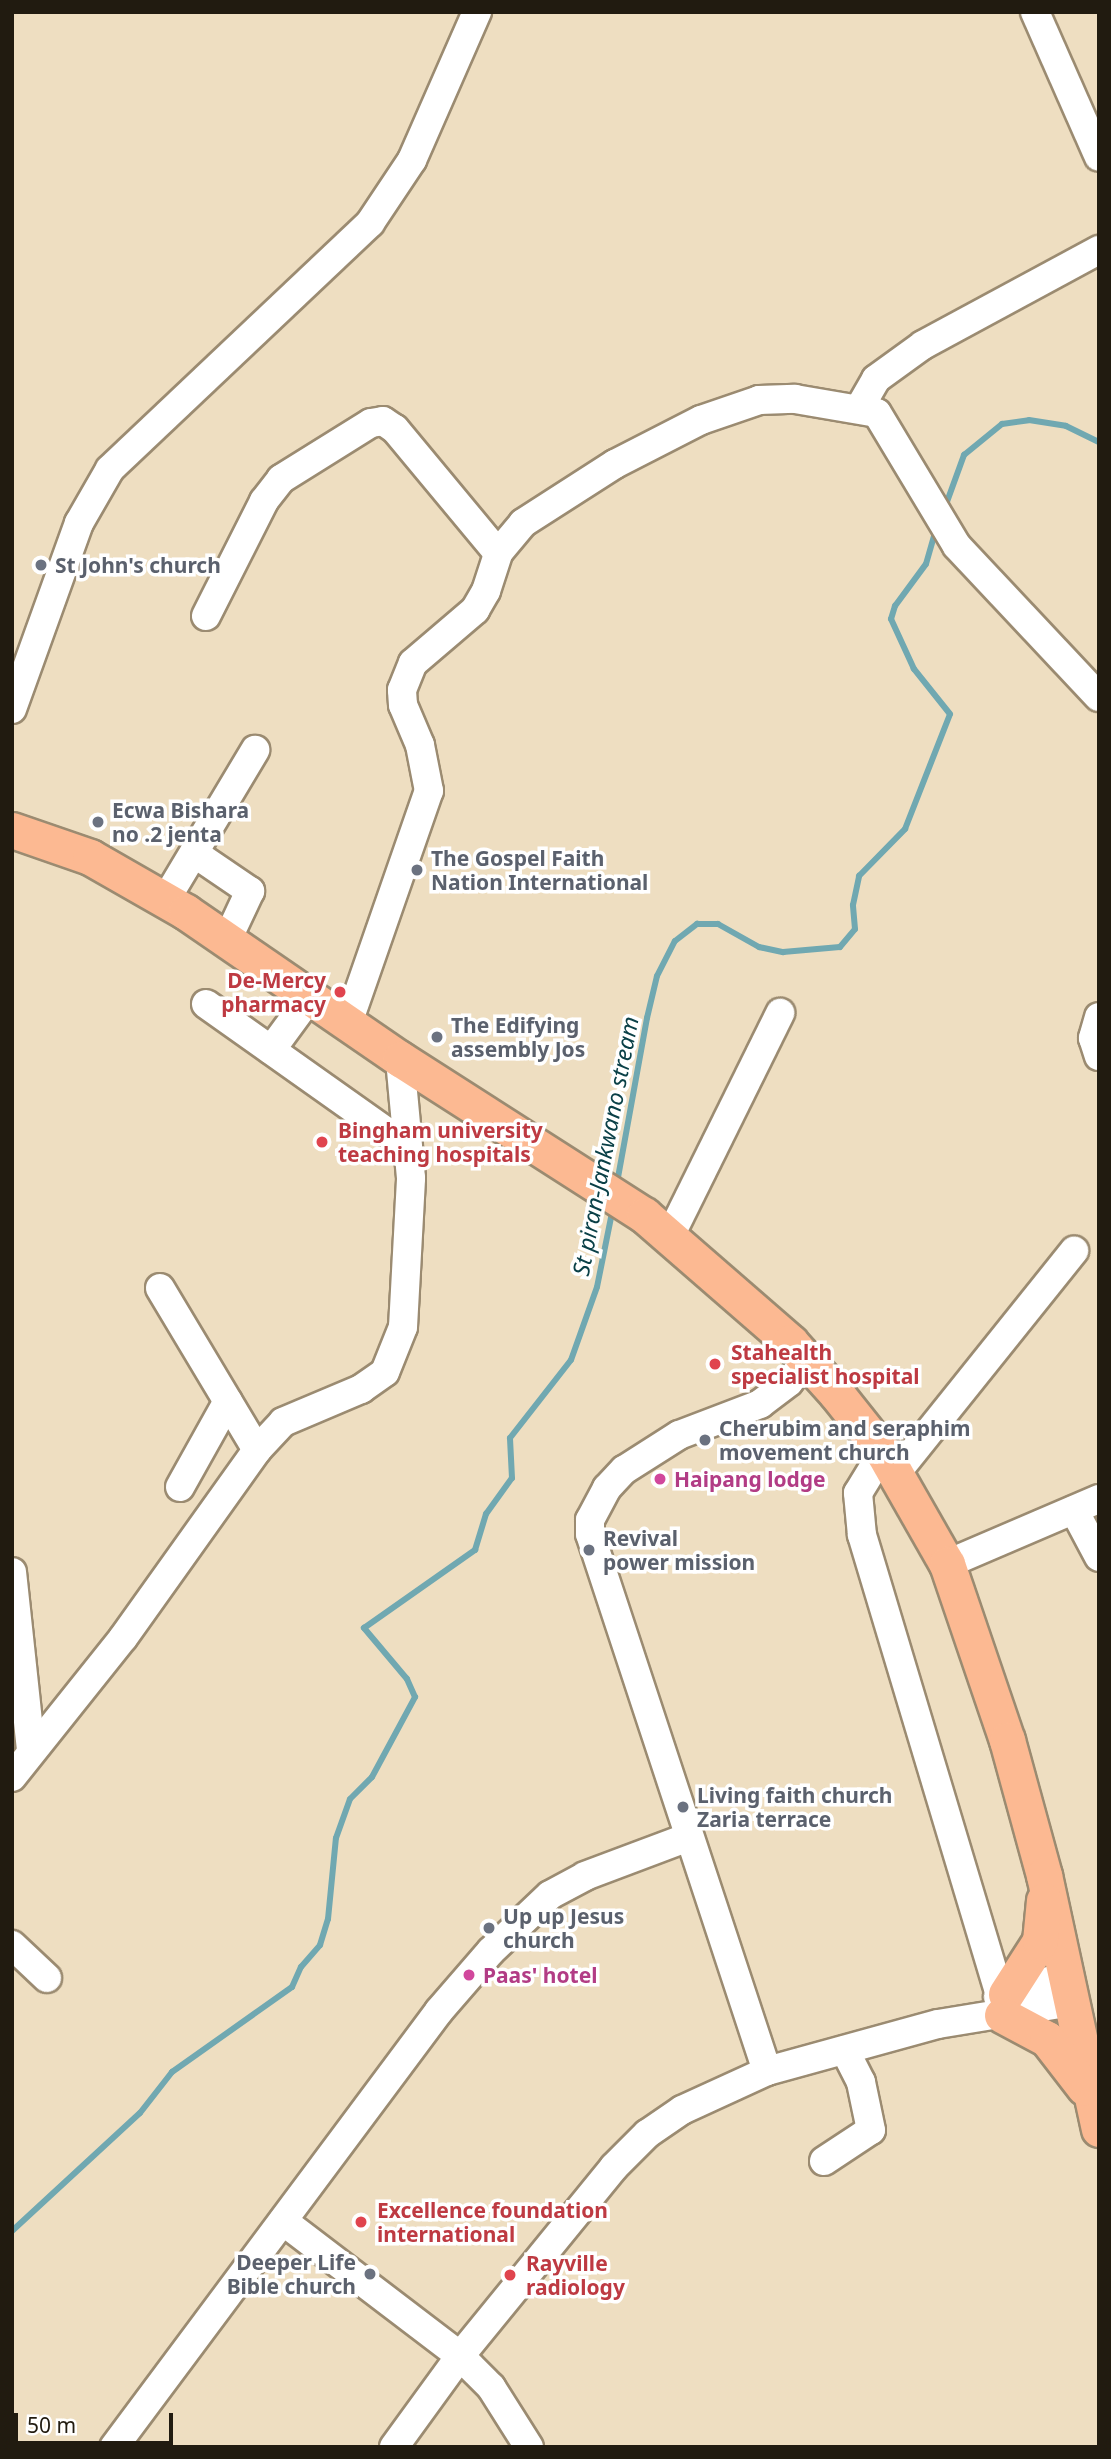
<!DOCTYPE html>
<html>
<head>
<meta charset="utf-8">
<style>
  body { margin:0 }
  #map { position:relative; width:1111px; height:2459px; overflow:hidden; background:#eedec1; font-family:"Noto Sans",sans-serif }
  div>[style] { position:absolute }
  .stream>* { height:6px; margin:-3px; padding:0 3px; transform-origin:3px; border-radius:3px; background:#70a8b1 }
  .roads { filter:drop-shadow(2px 0 #9b8b71) drop-shadow(-2px 0 #9b8b71) drop-shadow(0 2px #9b8b71) drop-shadow(0 -2px #9b8b71) }
  .minor>* { height:28px; margin:-14px; padding:0 14px; transform-origin:14px; border-radius:14px; background:#fff }
  .major>* { height:35px; margin:-17.5px; padding:0 17.5px; transform-origin:17.5px; border-radius:17.5px; background:#fcb992 }
  .dots>* { width:19px; height:19px; translate:-50% -50%; box-sizing:border-box; border:4px solid #fff; border-radius:50% }
  span { translate:-50% -50%; white-space:nowrap; text-align:center; line-height:1.15; -webkit-text-stroke:7px #fff; paint-order:stroke }
  .worship-label { font-size:21px; color:#5b616d; font-weight:700 }
  .left { translate:0 -50%; text-align:left }
  .right { translate:-100% -50%; text-align:right }
  .health-label { font-size:21px; color:#be3a42; font-weight:700 }
  .hotel-label { font-size:21px; color:#b23c85; font-weight:700 }
  .water-label { font-size:23px; color:#0a4047; font-style:italic }
  .frame { position:absolute; inset:0; border:14px solid #211b10; pointer-events:none }
  .scale { position:absolute; left:14px; top:2413px; width:159px; height:32px; box-sizing:border-box; border:4px solid #211b10; border-top:0; padding-left:9px; font-size:21px; line-height:24px; white-space:nowrap; color:#211b10; -webkit-text-stroke:5px #fff; paint-order:stroke }
</style>
</head>
<body>
<div id="map">
  <div class="stream">
    <div style="left:944px;top:510px;width:59px;rotate:-70deg"></div>
    <div style="left:964px;top:455px;width:49px;rotate:-39.2deg"></div>
    <div style="left:1002px;top:424px;width:27px;rotate:-8deg"></div>
    <div style="left:1029px;top:420px;width:37px;rotate:9deg"></div>
    <div style="left:1066px;top:426px;width:37px;rotate:26deg"></div>
    <div style="left:617px;top:1183px;width:168px;rotate:-79.7deg"></div>
    <div style="left:647px;top:1018px;width:43px;rotate:-76.6deg"></div>
    <div style="left:657px;top:976px;width:39px;rotate:-63deg"></div>
    <div style="left:675px;top:941px;width:28px;rotate:-38deg"></div>
    <div style="left:697px;top:924px;width:21px"></div>
    <div style="left:718px;top:924px;width:47px;rotate:29.3deg"></div>
    <div style="left:759px;top:947px;width:25px;rotate:12deg"></div>
    <div style="left:783px;top:952px;width:57px;rotate:-5deg"></div>
    <div style="left:840px;top:947px;width:23px;rotate:-50deg"></div>
    <div style="left:855px;top:929px;width:24px;rotate:-95deg"></div>
    <div style="left:853px;top:905px;width:30px;rotate:-78deg"></div>
    <div style="left:859px;top:876px;width:66px;rotate:-45.6deg"></div>
    <div style="left:905px;top:829px;width:123px;rotate:-68.6deg"></div>
    <div style="left:950px;top:714px;width:58px;rotate:-128.7deg"></div>
    <div style="left:914px;top:669px;width:55px;rotate:-114.7deg"></div>
    <div style="left:891px;top:619px;width:14px;rotate:-73deg"></div>
    <div style="left:895px;top:606px;width:52px;rotate:-53.6deg"></div>
    <div style="left:926px;top:564px;width:35px;rotate:-74deg"></div>
    <div style="left:12px;top:2231px;width:174px;rotate:-42.7deg"></div>
    <div style="left:140px;top:2113px;width:52px;rotate:-52deg"></div>
    <div style="left:172px;top:2072px;width:147px;rotate:-35.3deg"></div>
    <div style="left:292px;top:1987px;width:22px;rotate:-66deg"></div>
    <div style="left:301px;top:1967px;width:29px;rotate:-49deg"></div>
    <div style="left:320px;top:1945px;width:27px;rotate:-73deg"></div>
    <div style="left:328px;top:1919px;width:81px;rotate:-84.4deg"></div>
    <div style="left:336px;top:1838px;width:41px;rotate:-70.3deg"></div>
    <div style="left:350px;top:1799px;width:31px;rotate:-45deg"></div>
    <div style="left:372px;top:1777px;width:91px;rotate:-61.7deg"></div>
    <div style="left:415px;top:1697px;width:20px;rotate:-114deg"></div>
    <div style="left:407px;top:1679px;width:67px;rotate:-130.1deg"></div>
    <div style="left:364px;top:1628px;width:136px;rotate:-35.1deg"></div>
    <div style="left:475px;top:1550px;width:38px;rotate:-73deg"></div>
    <div style="left:486px;top:1514px;width:44px;rotate:-54.2deg"></div>
    <div style="left:512px;top:1478px;width:40px;rotate:-92.9deg"></div>
    <div style="left:510px;top:1438px;width:99px;rotate:-52deg"></div>
    <div style="left:571px;top:1360px;width:77px;rotate:-70.4deg"></div>
    <div style="left:597px;top:1287px;width:81px;rotate:-78.6deg"></div>
  </div>
  <div class="roads">
    <div class="minor">
      <div style="left:1035px;top:12px;width:158px;rotate:66.2deg"></div>
      <div style="left:860px;top:407px;width:32px;rotate:-60deg"></div>
      <div style="left:876px;top:379px;width:58px;rotate:-35.9deg"></div>
      <div style="left:923px;top:345px;width:200px;rotate:-28.4deg"></div>
      <div style="left:206px;top:616px;width:129px;rotate:-63.2deg"></div>
      <div style="left:264px;top:501px;width:28px;rotate:-52deg"></div>
      <div style="left:281px;top:479px;width:106px;rotate:-31.9deg"></div>
      <div style="left:371px;top:423px;width:12px;rotate:-9deg"></div>
      <div style="left:383px;top:421px;width:14px;rotate:34deg"></div>
      <div style="left:395px;top:429px;width:161px;rotate:50.3deg"></div>
      <div style="left:12px;top:709px;width:198px;rotate:-70.2deg"></div>
      <div style="left:79px;top:523px;width:62px;rotate:-60.1deg"></div>
      <div style="left:110px;top:469px;width:358px;rotate:-43.4deg"></div>
      <div style="left:370px;top:223px;width:76px;rotate:-56.3deg"></div>
      <div style="left:412px;top:160px;width:162px;rotate:-66.3deg"></div>
      <div style="left:194px;top:853px;width:68px;rotate:34.2deg"></div>
      <div style="left:250px;top:891px;width:54px;rotate:115.1deg"></div>
      <div style="left:166px;top:899px;width:174px;rotate:-59.1deg"></div>
      <div style="left:206px;top:1004px;width:247px;rotate:35.3deg"></div>
      <div style="left:1099px;top:1017px;width:22px;rotate:106deg"></div>
      <div style="left:1093px;top:1038px;width:19px;rotate:72deg"></div>
      <div style="left:348px;top:1023px;width:246px;rotate:-70.8deg"></div>
      <div style="left:429px;top:791px;width:47px;rotate:-101.1deg"></div>
      <div style="left:420px;top:745px;width:43px;rotate:-113deg"></div>
      <div style="left:403px;top:705px;width:15px;rotate:-94deg"></div>
      <div style="left:402px;top:690px;width:29px;rotate:-68deg"></div>
      <div style="left:413px;top:663px;width:82px;rotate:-40.5deg"></div>
      <div style="left:475px;top:610px;width:22px;rotate:-60deg"></div>
      <div style="left:486px;top:591px;width:40px;rotate:-72deg"></div>
      <div style="left:498px;top:553px;width:39px;rotate:-50deg"></div>
      <div style="left:523px;top:523px;width:109px;rotate:-32.7deg"></div>
      <div style="left:615px;top:464px;width:97px;rotate:-27.1deg"></div>
      <div style="left:701px;top:420px;width:61px;rotate:-19deg"></div>
      <div style="left:759px;top:400px;width:36px;rotate:-2deg"></div>
      <div style="left:795px;top:399px;width:83px;rotate:9.7deg"></div>
      <div style="left:877px;top:413px;width:155px;rotate:59deg"></div>
      <div style="left:957px;top:546px;width:207px;rotate:46.8deg"></div>
      <div style="left:271px;top:1050px;width:66px;rotate:-53.7deg"></div>
      <div style="left:670px;top:1236px;width:249px;rotate:-63.7deg"></div>
      <div style="left:160px;top:1288px;width:189px;rotate:59.1deg"></div>
      <div style="left:883px;top:1452px;width:48px;rotate:121.4deg"></div>
      <div style="left:858px;top:1493px;width:42px;rotate:84.6deg"></div>
      <div style="left:862px;top:1535px;width:481px;rotate:73.3deg"></div>
      <div style="left:896px;top:1473px;width:285px;rotate:-51.3deg"></div>
      <div style="left:180px;top:1487px;width:98px;rotate:-60.8deg"></div>
      <div style="left:1074px;top:1510px;width:53px;rotate:62deg"></div>
      <div style="left:947px;top:1564px;width:165px;rotate:-23.2deg"></div>
      <div style="left:12px;top:1572px;width:180px;rotate:83.9deg"></div>
      <div style="left:12px;top:1777px;width:178px;rotate:-51.4deg"></div>
      <div style="left:123px;top:1638px;width:231px;rotate:-54.5deg"></div>
      <div style="left:257px;top:1450px;width:38px;rotate:-47deg"></div>
      <div style="left:283px;top:1422px;width:85px;rotate:-22.9deg"></div>
      <div style="left:361px;top:1389px;width:29px;rotate:-35deg"></div>
      <div style="left:385px;top:1372px;width:48px;rotate:-68.2deg"></div>
      <div style="left:403px;top:1327px;width:149px;rotate:-86.9deg"></div>
      <div style="left:411px;top:1178px;width:120px;rotate:-95.3deg"></div>
      <div style="left:12px;top:1945px;width:48px;rotate:43.3deg"></div>
      <div style="left:998px;top:1997px;width:73px;rotate:-17.4deg"></div>
      <div style="left:767px;top:2071px;width:565px;rotate:-108.24deg"></div>
      <div style="left:590px;top:1534px;width:14px;rotate:-90deg"></div>
      <div style="left:590px;top:1520px;width:36px;rotate:-62deg"></div>
      <div style="left:607px;top:1488px;width:25px;rotate:-47deg"></div>
      <div style="left:624px;top:1470px;width:65px;rotate:-32.5deg"></div>
      <div style="left:679px;top:1435px;width:87px;rotate:-20.9deg"></div>
      <div style="left:760px;top:1404px;width:36px;rotate:-37deg"></div>
      <div style="left:789px;top:1382px;width:28px;rotate:-52deg"></div>
      <div style="left:824px;top:2161px;width:56px;rotate:-33.4deg"></div>
      <div style="left:871px;top:2130px;width:49px;rotate:-101.8deg"></div>
      <div style="left:861px;top:2082px;width:36px;rotate:-117deg"></div>
      <div style="left:283px;top:2221px;width:223px;rotate:37.3deg"></div>
      <div style="left:460px;top:2356px;width:44px;rotate:45deg"></div>
      <div style="left:491px;top:2387px;width:71px;rotate:57.7deg"></div>
      <div style="left:114px;top:2447px;width:544px;rotate:-53.3deg"></div>
      <div style="left:439px;top:2011px;width:79px;rotate:-49.1deg"></div>
      <div style="left:491px;top:1951px;width:81px;rotate:-43.5deg"></div>
      <div style="left:550px;top:1895px;width:40px;rotate:-28deg"></div>
      <div style="left:585px;top:1876px;width:111px;rotate:-20.6deg"></div>
      <div style="left:394px;top:2447px;width:112px;rotate:-54deg"></div>
      <div style="left:460px;top:2356px;width:244px;rotate:-50.8deg"></div>
      <div style="left:614px;top:2167px;width:47px;rotate:-45deg"></div>
      <div style="left:647px;top:2134px;width:42px;rotate:-34.4deg"></div>
      <div style="left:682px;top:2110px;width:94px;rotate:-24.6deg"></div>
      <div style="left:767px;top:2071px;width:177px;rotate:-15.4deg"></div>
      <div style="left:938px;top:2024px;width:136px;rotate:-9.3deg"></div>
    </div>
    <div class="major">
      <div style="left:12px;top:830px;width:83px;rotate:19.1deg"></div>
      <div style="left:90px;top:857px;width:111px;rotate:29.8deg"></div>
      <div style="left:186px;top:912px;width:260px;rotate:34.5deg"></div>
      <div style="left:400px;top:1059px;width:290px;rotate:32.6deg"></div>
      <div style="left:644px;top:1215px;width:194px;rotate:41deg"></div>
      <div style="left:790px;top:1342px;width:69px;rotate:48deg"></div>
      <div style="left:836px;top:1393px;width:75px;rotate:51.5deg"></div>
      <div style="left:883px;top:1452px;width:129px;rotate:60.3deg"></div>
      <div style="left:947px;top:1564px;width:186px;rotate:71.2deg"></div>
      <div style="left:1007px;top:1740px;width:140px;rotate:74.7deg"></div>
      <div style="left:1044px;top:1875px;width:260px;rotate:77.8deg"></div>
      <div style="left:1006px;top:1994px;width:63px;rotate:-57.3deg"></div>
      <div style="left:1040px;top:1941px;width:41px;rotate:-84.4deg"></div>
      <div style="left:1002px;top:2015px;width:51px;rotate:28.1deg"></div>
      <div style="left:1047px;top:2039px;width:61px;rotate:52.4deg"></div>
    </div>
  </div>
  <div class="dots">
    <div style="left:41px;top:565px;background:#6b7280"></div>
    <div style="left:98px;top:822px;background:#6b7280"></div>
    <div style="left:417px;top:870px;background:#6b7280"></div>
    <div style="left:340px;top:992px;background:#e0444e"></div>
    <div style="left:437px;top:1037px;background:#6b7280"></div>
    <div style="left:322px;top:1142px;background:#e0444e"></div>
    <div style="left:715px;top:1364px;background:#e0444e"></div>
    <div style="left:705px;top:1440px;background:#6b7280"></div>
    <div style="left:660px;top:1479px;background:#d1479c"></div>
    <div style="left:589px;top:1550px;background:#6b7280"></div>
    <div style="left:683px;top:1807px;background:#6b7280"></div>
    <div style="left:489px;top:1928px;background:#6b7280"></div>
    <div style="left:469px;top:1975px;background:#d1479c"></div>
    <div style="left:361px;top:2222px;background:#e0444e"></div>
    <div style="left:370px;top:2274px;background:#6b7280"></div>
    <div style="left:510px;top:2275px;background:#e0444e"></div>
  </div>
  <div class="worship-label">
    <span class="left" style="left:55px;top:565px">St John's church</span>
    <span class="left" style="left:112px;top:822px">Ecwa Bishara<br>no .2 jenta</span>
    <span class="left" style="left:431px;top:870px">The Gospel Faith<br>Nation International</span>
    <span class="left" style="left:451px;top:1037px">The Edifying<br>assembly Jos</span>
    <span class="left" style="left:719px;top:1440px">Cherubim and seraphim<br>movement church</span>
    <span class="left" style="left:603px;top:1550px">Revival<br>power mission</span>
    <span class="left" style="left:697px;top:1807px">Living faith church<br>Zaria terrace</span>
    <span class="left" style="left:503px;top:1928px">Up up Jesus<br>church</span>
    <span class="right" style="left:356px;top:2274px">Deeper Life<br>Bible church</span>
  </div>
  <div class="health-label">
    <span class="right" style="left:326px;top:992px">De-Mercy<br>pharmacy</span>
    <span class="left" style="left:338px;top:1142px">Bingham university<br>teaching hospitals</span>
    <span class="left" style="left:731px;top:1364px">Stahealth<br>specialist hospital</span>
    <span class="left" style="left:377px;top:2222px">Excellence foundation<br>international</span>
    <span class="left" style="left:526px;top:2275px">Rayville<br>radiology</span>
  </div>
  <div class="hotel-label">
    <span class="left" style="left:674px;top:1479px">Haipang lodge</span>
    <span class="left" style="left:483px;top:1975px">Paas' hotel</span>
  </div>
  <div class="water-label">
    <span style="left:605px;top:1146px;rotate:-79deg">St piran-Jankwano stream</span>
  </div>
  <div class="frame"></div>
  <div class="scale">50 m</div>
</div>
</body>
</html>
